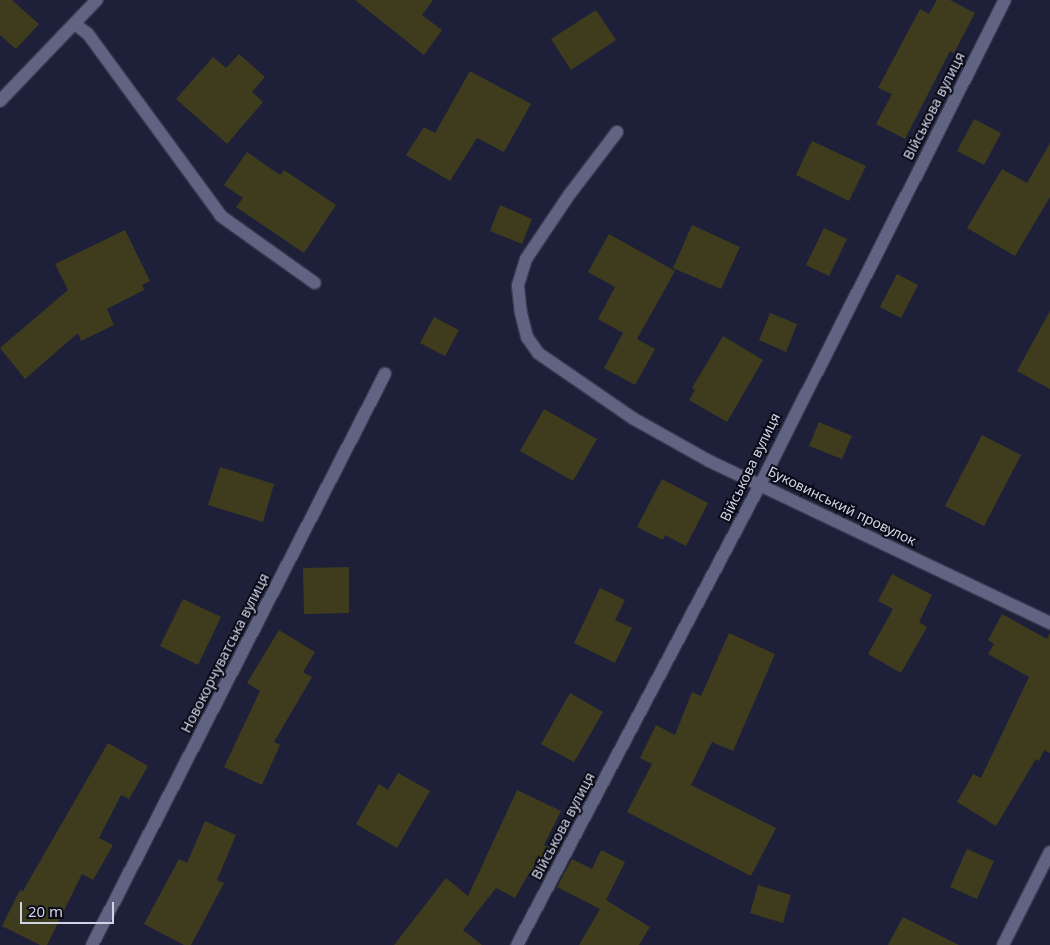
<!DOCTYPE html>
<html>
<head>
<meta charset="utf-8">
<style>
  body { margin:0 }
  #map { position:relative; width:1050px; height:945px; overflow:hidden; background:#1e203a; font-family:"Noto Sans",sans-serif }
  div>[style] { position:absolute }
  .building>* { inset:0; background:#3e3c1d }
  .roads { filter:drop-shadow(1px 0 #39394f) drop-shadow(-1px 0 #39394f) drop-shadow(0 1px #39394f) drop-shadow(0 -1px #39394f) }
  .lane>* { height:12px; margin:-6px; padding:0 6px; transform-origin:6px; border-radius:6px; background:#606382 }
  .street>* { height:12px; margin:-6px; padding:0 6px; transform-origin:6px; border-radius:6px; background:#606382 }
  span { translate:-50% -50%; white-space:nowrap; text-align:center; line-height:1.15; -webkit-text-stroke:4px #0a0b17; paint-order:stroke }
  .street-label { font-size:14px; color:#d0d3e4 }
  .scale { position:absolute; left:20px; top:902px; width:94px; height:22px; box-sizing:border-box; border:2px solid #d0d3e4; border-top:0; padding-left:6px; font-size:15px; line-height:18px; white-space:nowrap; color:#d0d3e4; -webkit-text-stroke:4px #0a0b17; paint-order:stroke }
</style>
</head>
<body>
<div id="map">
  <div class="building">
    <div style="clip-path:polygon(0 0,12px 0,39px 24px,16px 49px,0 35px)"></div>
    <div style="clip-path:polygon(355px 0,433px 0,422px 15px,442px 30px,424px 55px)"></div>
    <div style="clip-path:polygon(937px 0,950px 0,975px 13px,954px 53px,950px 51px,905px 139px,876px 124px,892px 94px,878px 88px,920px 9px,929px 14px)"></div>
    <div style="clip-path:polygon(596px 10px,616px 40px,571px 70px,551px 39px)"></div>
    <div style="clip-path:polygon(239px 54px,265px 77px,252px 92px,263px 102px,227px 144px,176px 99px,213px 57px,226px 68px)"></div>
    <div style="clip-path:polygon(470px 71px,531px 104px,504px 152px,477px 138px,450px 181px,406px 155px,424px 127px,435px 133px)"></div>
    <div style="clip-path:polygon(974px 119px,1001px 133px,984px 165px,957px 151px)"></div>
    <div style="clip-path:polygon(812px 141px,866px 166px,849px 201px,796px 175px)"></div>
    <div style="clip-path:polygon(1050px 143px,1050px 197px,1015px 256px,967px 228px,1002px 169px,1027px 183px)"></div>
    <div style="clip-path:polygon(247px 152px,280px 175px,284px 170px,336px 205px,304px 253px,236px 207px,243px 198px,224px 185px)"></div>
    <div style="clip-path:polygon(500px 205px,532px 219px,522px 244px,490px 231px)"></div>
    <div style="clip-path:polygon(692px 225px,740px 247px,721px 289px,673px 268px)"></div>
    <div style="clip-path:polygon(824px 228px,847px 239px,829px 276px,806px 265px)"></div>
    <div style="clip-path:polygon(125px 230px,150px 281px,142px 285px,144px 290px,107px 309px,114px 325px,81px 341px,78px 333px,25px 379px,0 348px,68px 290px,55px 264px)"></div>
    <div style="clip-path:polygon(609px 234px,675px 271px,637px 339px,655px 349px,635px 385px,604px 368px,623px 333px,598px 319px,615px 287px,588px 272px)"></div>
    <div style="clip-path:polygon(897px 274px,918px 285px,901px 318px,880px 307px)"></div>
    <div style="clip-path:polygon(1050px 311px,1050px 389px,1017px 371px)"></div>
    <div style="clip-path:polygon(770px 313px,797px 324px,786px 352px,759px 340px)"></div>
    <div style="clip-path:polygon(434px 317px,459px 330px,445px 356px,420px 343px)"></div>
    <div style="clip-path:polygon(723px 336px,763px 360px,727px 422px,689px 400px,695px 390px,692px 388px)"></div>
    <div style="clip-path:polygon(544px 409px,597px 439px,573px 481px,520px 451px)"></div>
    <div style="clip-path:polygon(819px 422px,852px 436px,842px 459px,809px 446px)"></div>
    <div style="clip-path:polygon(982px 435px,1021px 455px,984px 526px,945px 506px)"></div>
    <div style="clip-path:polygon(220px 467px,274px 484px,263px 522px,208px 505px)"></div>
    <div style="clip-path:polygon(662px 479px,708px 503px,686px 546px,665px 535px,663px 540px,637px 527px)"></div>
    <div style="clip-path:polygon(349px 567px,349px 613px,304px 614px,303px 568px)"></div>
    <div style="clip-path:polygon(892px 574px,932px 595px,919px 622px,927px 627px,901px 673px,868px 654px,893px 609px,878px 601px)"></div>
    <div style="clip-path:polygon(600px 588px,625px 600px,615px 620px,632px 628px,615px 663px,574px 643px)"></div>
    <div style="clip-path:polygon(183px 599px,221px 617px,198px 665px,160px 646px)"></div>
    <div style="clip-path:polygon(1002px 614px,1047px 639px,1050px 633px,1050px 753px,1044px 750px,1039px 761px,1036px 759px,996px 826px,957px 802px,973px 774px,981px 778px,1029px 677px,988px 654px,994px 644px,988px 640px)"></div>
    <div style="clip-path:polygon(279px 630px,315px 652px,303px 672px,312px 677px,274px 742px,280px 745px,262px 785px,224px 767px,260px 691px,247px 683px)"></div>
    <div style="clip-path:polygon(729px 633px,775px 654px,733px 751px,712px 742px,691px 785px,776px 828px,751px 876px,627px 812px,652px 764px,640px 758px,656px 725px,675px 735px,692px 692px,701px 696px)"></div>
    <div style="clip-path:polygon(570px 693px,603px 712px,574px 762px,541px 744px)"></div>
    <div style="clip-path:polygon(108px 743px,148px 766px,129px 799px,121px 795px,99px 838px,113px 845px,93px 880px,82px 874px,47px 945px,40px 945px,2px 926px,20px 890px,23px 891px)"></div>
    <div style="clip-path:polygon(398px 773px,430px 791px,397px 848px,356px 824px,379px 784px,388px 790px)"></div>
    <div style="clip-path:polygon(517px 790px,561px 811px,544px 845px,557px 851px,542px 880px,529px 873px,515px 898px,496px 888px,463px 930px,482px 945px,394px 945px,446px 878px,468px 896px)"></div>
    <div style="clip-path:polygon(205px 821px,236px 835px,217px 880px,224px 883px,191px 945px,184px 945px,144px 924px,179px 859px,187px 863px)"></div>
    <div style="clip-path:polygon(967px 849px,994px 861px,977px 899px,950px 887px)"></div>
    <div style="clip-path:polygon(601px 850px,625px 862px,606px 900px,650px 927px,639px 945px,579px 945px,600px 909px,557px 887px,572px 859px,592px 869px)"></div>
    <div style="clip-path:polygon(758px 885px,791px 895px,783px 923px,750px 913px)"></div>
    <div style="clip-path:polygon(903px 917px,959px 945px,888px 945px)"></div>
  </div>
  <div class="roads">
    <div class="lane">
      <div style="left:75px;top:24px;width:16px;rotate:38deg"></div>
      <div style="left:88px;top:34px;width:225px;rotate:53.8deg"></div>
      <div style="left:221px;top:216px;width:115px;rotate:35.5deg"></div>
    </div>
    <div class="street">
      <div style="left:0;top:101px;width:140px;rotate:-46.2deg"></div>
      <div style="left:617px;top:132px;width:79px;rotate:127.3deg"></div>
      <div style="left:569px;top:195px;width:77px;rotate:123.9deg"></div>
      <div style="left:526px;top:259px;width:28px;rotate:107deg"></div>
      <div style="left:518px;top:286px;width:27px;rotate:84deg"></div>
      <div style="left:521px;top:313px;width:25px;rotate:76deg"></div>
      <div style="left:527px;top:337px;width:19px;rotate:55deg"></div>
      <div style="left:538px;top:353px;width:116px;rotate:34.5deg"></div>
      <div style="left:634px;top:419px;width:86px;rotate:29.2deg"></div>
      <div style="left:709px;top:461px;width:378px;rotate:25.4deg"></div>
      <div style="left:92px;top:945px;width:642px;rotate:-62.84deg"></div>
      <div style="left:517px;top:945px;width:522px;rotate:-62.16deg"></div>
      <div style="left:761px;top:483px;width:541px;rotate:-63.2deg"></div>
      <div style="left:1003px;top:945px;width:104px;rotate:-63.2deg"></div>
    </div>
  </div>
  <div class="street-label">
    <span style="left:934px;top:106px;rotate:-63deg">Військова вулиця</span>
    <span style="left:750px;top:467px;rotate:-64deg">Військова вулиця</span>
    <span style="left:842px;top:506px;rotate:26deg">Буковинський провулок</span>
    <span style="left:225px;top:653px;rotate:-63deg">Новокорчуватська вулиця</span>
    <span style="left:563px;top:826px;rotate:-62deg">Військова вулиця</span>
  </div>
  <div class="scale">20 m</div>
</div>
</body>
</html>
